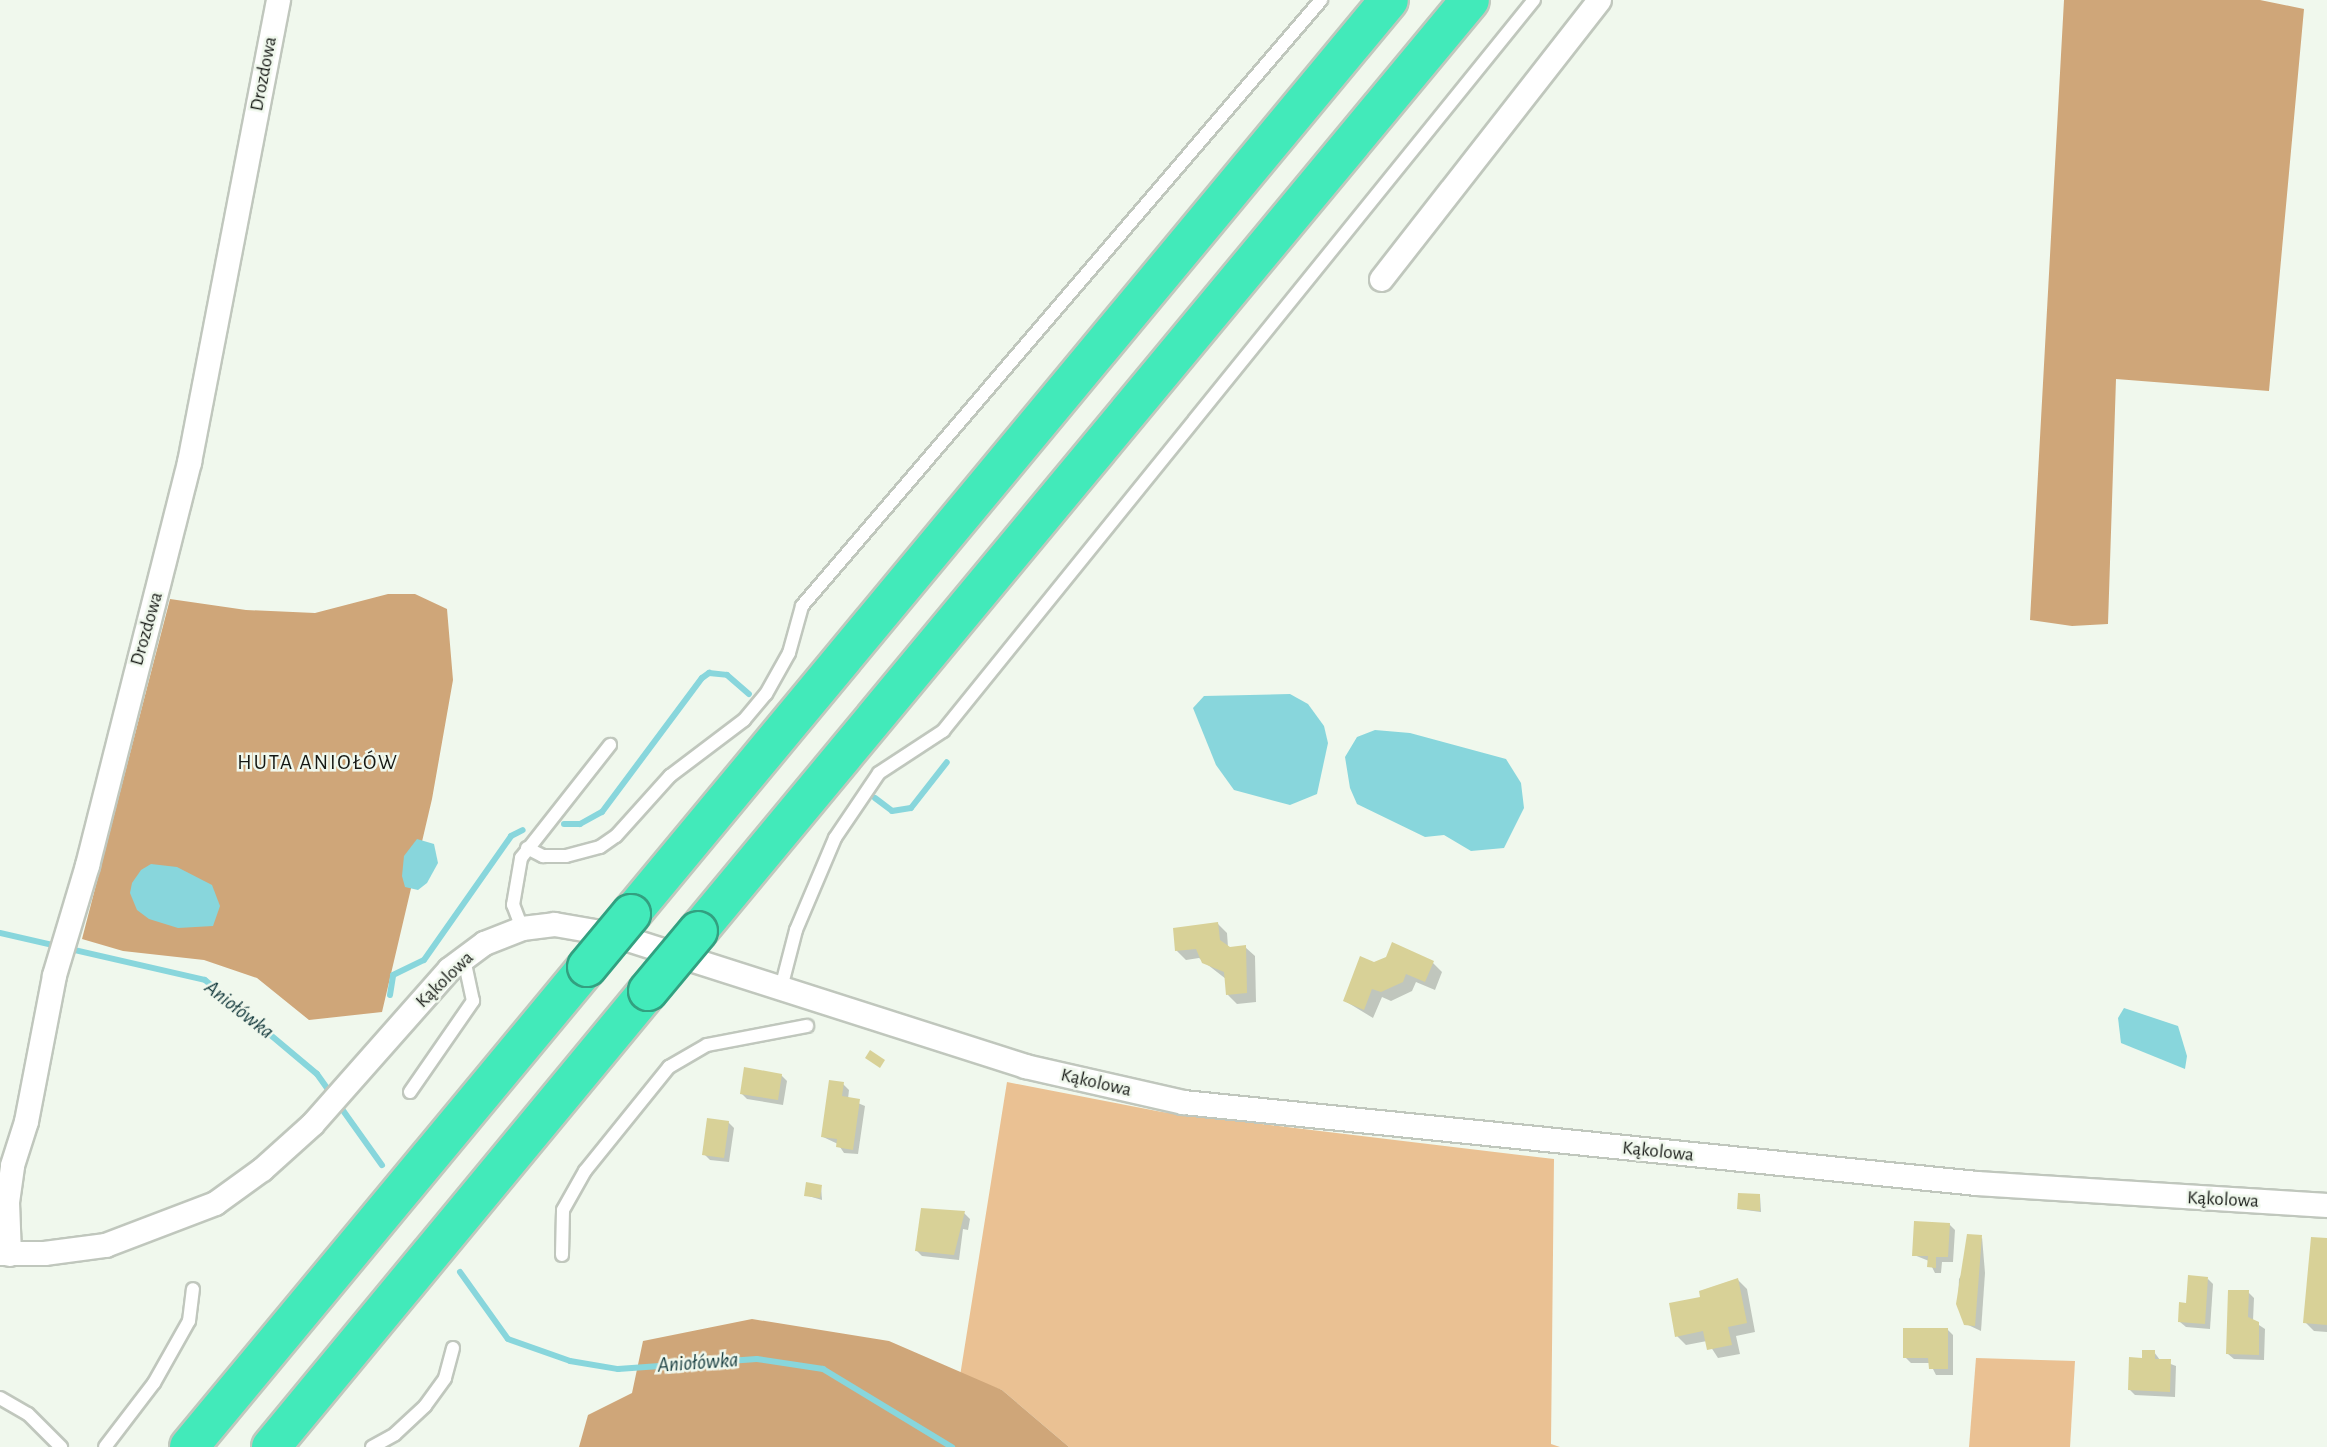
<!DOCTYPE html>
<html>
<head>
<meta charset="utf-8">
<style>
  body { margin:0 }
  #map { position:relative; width:2327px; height:1447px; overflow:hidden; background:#f0f8ed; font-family:"Alegreya Sans",sans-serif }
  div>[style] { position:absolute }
  .green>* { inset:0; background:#eac193 }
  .forest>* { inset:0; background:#cfa679 }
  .water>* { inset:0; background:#88d6dc }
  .shadow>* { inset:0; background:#0003 }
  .stream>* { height:6px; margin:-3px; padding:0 3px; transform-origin:3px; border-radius:3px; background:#88d6dc }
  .building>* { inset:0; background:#d8d197 }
  .roads { filter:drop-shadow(2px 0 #c0c7bd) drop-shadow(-2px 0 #c0c7bd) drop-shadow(0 2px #c0c7bd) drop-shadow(0 -2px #c0c7bd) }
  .lane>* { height:12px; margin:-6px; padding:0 6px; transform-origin:6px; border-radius:6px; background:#fff }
  .street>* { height:23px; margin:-11.5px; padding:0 11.5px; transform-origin:11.5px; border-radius:11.5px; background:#fff }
  .highway>* { height:38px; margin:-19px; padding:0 19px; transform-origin:19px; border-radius:19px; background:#42eaba }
  .bridges { filter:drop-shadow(2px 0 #32a080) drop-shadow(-2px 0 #32a080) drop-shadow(0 2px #32a080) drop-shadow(0 -2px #32a080) }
  .highway-bridge>* { height:38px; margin:-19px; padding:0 19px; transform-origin:19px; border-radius:19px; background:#42eaba }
  span { translate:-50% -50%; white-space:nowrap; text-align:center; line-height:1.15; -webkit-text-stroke:5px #f0f8ed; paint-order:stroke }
  .street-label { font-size:19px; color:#151814 }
  .neighbourhood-label { font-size:21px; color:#151814; letter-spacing:2px }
  .water-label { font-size:21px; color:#12383b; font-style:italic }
</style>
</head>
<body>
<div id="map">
  <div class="green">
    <div style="clip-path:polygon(1007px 1082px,1162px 1112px,1554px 1159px,1551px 1444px,1560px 1447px,1069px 1447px,1002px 1390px,960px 1376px)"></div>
    <div style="clip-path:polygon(1976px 1358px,2075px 1361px,2070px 1447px,1969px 1447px)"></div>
  </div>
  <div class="forest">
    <div style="clip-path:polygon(2064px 0,2260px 0,2304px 9px,2269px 391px,2116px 379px,2108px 624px,2072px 626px,2030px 620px)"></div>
    <div style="clip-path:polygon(388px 594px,415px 594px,447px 609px,453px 680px,432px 799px,382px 1012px,309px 1020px,257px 978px,204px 960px,123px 951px,82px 939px,170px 599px,246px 610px,315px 613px)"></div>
    <div style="clip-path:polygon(752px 1319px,889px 1341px,1002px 1390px,1069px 1447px,579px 1447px,588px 1415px,632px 1393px,643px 1341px)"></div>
  </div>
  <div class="water">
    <div style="clip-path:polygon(1290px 694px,1308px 704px,1324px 726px,1328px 743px,1317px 794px,1290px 805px,1234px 790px,1216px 765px,1193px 708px,1204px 696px)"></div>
    <div style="clip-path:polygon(1375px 730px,1410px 733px,1506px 759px,1521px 783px,1524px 808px,1504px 848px,1471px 851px,1444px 835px,1425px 837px,1357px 804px,1350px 788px,1345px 757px,1357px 737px)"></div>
    <div style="clip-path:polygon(417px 839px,434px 844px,438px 863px,427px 883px,418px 890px,405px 887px,402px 876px,404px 856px)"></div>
    <div style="clip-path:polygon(151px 864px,177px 867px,212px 885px,220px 906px,213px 926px,178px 928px,149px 919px,137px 910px,130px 893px,132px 883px,141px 870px)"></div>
    <div style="clip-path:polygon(2124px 1008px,2178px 1026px,2187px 1056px,2185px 1069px,2121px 1043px,2118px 1018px)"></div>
  </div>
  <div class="shadow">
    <div style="clip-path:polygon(1218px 924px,1227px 933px,1228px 947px,1245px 947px,1255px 956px,1256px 1002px,1237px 1004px,1228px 995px,1226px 979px,1199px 958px,1186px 960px,1176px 950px)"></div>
    <div style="clip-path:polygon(1433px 963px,1442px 972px,1435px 990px,1416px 982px,1412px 991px,1391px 1001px,1382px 997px,1373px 1018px,1345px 1001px,1374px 964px)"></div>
    <div style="clip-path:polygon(781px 1075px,787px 1081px,783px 1105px,747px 1099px,741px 1093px)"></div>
    <div style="clip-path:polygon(843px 1084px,849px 1090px,848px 1099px,865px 1106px,858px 1154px,844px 1153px,838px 1144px,823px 1137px)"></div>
    <div style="clip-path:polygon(728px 1122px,734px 1128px,729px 1162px,710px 1160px,704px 1154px)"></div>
    <div style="clip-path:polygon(821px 1186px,822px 1200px,805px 1195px)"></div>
    <div style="clip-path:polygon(1760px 1196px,1761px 1212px,1738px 1209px)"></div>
    <div style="clip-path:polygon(964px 1213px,970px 1219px,968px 1230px,963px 1229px,959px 1260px,922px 1256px,916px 1250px)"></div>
    <div style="clip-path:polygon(1949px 1224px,1955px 1230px,1953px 1262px,1942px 1262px,1941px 1273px,1935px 1273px,1929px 1261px,1914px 1255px)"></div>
    <div style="clip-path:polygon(1982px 1237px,1985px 1273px,1981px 1331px,1966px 1324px,1958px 1304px,1959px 1279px)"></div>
    <div style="clip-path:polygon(2327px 1240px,2327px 1332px,2314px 1331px,2305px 1322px)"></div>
    <div style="clip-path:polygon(2208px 1279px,2213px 1284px,2210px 1329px,2186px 1327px,2180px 1322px)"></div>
    <div style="clip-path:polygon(1738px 1280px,1747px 1289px,1755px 1332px,1736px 1336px,1740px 1354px,1718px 1358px,1707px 1341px,1686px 1345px,1677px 1336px,1702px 1298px)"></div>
    <div style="clip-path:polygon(2248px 1292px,2254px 1298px,2253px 1321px,2265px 1329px,2264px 1360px,2234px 1359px,2228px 1354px)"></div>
    <div style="clip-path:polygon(1947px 1329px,1953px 1335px,1953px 1375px,1936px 1375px,1930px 1363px,1911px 1363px,1905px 1357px)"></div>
    <div style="clip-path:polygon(2154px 1352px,2160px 1360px,2176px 1366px,2175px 1397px,2135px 1395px,2130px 1390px,2144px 1360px)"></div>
  </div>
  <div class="stream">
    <div style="left:875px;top:798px;width:21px;rotate:37deg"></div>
    <div style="left:892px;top:811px;width:19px;rotate:-9deg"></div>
    <div style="left:911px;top:808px;width:58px;rotate:-52deg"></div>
    <div style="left:564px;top:824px;width:16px"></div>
    <div style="left:580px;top:824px;width:25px;rotate:-29deg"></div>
    <div style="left:602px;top:812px;width:167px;rotate:-53.3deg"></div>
    <div style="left:702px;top:678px;width:9px;rotate:-36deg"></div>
    <div style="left:709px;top:673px;width:18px;rotate:6deg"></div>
    <div style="left:727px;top:675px;width:29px;rotate:41deg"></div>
    <div style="left:0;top:933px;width:210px;rotate:12.9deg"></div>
    <div style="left:205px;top:980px;width:146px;rotate:40deg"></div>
    <div style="left:317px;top:1074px;width:112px;rotate:54.5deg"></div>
    <div style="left:390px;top:995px;width:20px;rotate:-81deg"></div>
    <div style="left:393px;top:975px;width:34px;rotate:-26deg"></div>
    <div style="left:424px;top:960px;width:151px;rotate:-54.9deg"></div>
    <div style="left:511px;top:836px;width:13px;rotate:-27deg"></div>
    <div style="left:460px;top:1272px;width:82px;rotate:54.4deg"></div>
    <div style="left:508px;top:1339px;width:66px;rotate:19.5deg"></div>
    <div style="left:570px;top:1361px;width:49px;rotate:9.5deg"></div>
    <div style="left:618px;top:1369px;width:139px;rotate:-4.1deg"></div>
    <div style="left:757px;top:1359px;width:67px;rotate:8.6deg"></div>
    <div style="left:823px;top:1369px;width:151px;rotate:31.2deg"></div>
  </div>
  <div class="building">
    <div style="clip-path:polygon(1218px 922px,1220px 940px,1230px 947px,1246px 945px,1247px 993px,1226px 995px,1224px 972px,1202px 963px,1196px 949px,1175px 951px,1173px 928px)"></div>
    <div style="clip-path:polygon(1392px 942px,1434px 961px,1425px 982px,1406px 974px,1403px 982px,1381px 992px,1372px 989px,1364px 1010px,1343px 1001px,1360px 956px,1374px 962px,1386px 957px)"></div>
    <div style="clip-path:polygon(870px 1050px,885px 1060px,880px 1068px,865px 1058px)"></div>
    <div style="clip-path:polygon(744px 1067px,782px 1074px,778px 1100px,740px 1094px)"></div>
    <div style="clip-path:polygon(829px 1080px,844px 1082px,842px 1096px,860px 1099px,853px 1150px,836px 1147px,837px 1139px,821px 1137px)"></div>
    <div style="clip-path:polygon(707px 1118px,729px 1121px,724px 1158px,702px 1155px)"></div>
    <div style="clip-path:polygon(806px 1182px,822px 1185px,820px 1198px,804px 1196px)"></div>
    <div style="clip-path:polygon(1738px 1193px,1760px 1194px,1760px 1211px,1737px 1209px)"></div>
    <div style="clip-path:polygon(921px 1208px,965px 1211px,954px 1255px,915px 1251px)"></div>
    <div style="clip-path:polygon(1914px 1221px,1950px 1223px,1948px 1257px,1936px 1257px,1936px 1268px,1927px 1267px,1928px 1256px,1912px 1256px)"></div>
    <div style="clip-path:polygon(1967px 1234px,1982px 1235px,1975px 1326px,1964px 1325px,1956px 1304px)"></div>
    <div style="clip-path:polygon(2311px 1237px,2327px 1238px,2327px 1325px,2303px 1323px)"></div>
    <div style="clip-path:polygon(2188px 1275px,2208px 1277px,2205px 1324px,2178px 1322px,2179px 1302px,2186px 1303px)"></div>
    <div style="clip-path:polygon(1738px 1278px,1747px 1323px,1728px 1327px,1732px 1345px,1707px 1350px,1703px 1331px,1675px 1337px,1669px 1303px,1700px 1297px,1699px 1291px)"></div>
    <div style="clip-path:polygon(2228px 1290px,2249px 1290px,2248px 1317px,2259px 1322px,2259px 1355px,2226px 1354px)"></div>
    <div style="clip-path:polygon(1903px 1328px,1948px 1328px,1948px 1369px,1929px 1369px,1928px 1358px,1903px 1358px)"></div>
    <div style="clip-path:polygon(2142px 1350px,2155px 1350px,2155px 1359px,2171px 1359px,2170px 1392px,2128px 1390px,2129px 1357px,2142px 1358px)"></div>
  </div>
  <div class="roads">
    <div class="lane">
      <div style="left:527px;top:848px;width:18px;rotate:27deg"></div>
      <div style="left:543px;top:856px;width:23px"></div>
      <div style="left:566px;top:856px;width:35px;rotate:-15deg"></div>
      <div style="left:600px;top:847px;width:19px;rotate:-35deg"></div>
      <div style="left:616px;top:836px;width:81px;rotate:-48deg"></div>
      <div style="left:670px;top:776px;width:93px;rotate:-37.1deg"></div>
      <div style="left:744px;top:720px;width:34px;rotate:-50deg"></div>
      <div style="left:766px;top:694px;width:47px;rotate:-60.7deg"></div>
      <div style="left:789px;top:653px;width:49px;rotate:-74.5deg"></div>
      <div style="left:802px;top:606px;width:798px;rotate:-49.42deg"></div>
      <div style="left:522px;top:928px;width:25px;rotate:-111deg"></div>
      <div style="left:513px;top:905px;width:48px;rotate:-80.3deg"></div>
      <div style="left:521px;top:858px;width:144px;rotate:-51.8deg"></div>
      <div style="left:781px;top:988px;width:60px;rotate:-75.5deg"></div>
      <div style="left:796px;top:930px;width:100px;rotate:-67deg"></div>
      <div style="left:835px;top:838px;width:78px;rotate:-55.9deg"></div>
      <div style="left:879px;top:773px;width:77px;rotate:-33.3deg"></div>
      <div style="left:943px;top:731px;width:940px;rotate:-51.05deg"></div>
      <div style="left:410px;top:1092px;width:111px;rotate:-55.3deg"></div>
      <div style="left:473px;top:1001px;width:43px;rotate:-102.1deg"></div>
      <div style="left:562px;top:1255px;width:45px;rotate:-88.7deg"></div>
      <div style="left:563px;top:1210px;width:45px;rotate:-60.6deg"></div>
      <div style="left:585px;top:1171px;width:134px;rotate:-51.1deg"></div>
      <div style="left:669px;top:1067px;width:44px;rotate:-30.1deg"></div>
      <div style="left:707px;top:1045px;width:102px;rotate:-10.8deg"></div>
      <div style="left:0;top:1398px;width:32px;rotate:30deg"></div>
      <div style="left:28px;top:1414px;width:47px;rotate:45deg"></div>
      <div style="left:105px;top:1447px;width:81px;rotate:-52.6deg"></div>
      <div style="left:154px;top:1383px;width:71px;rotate:-60.6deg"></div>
      <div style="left:189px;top:1321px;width:32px;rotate:-83deg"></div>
      <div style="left:372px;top:1447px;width:26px;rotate:-29deg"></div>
      <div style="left:395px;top:1434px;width:41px;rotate:-43deg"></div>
      <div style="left:425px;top:1406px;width:34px;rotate:-54deg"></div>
      <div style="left:445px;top:1378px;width:31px;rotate:-75deg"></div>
    </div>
    <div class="street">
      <div style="left:1381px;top:279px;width:354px;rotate:-52deg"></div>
      <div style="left:0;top:1253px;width:44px"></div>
      <div style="left:44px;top:1253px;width:62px;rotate:-7.5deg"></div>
      <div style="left:105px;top:1245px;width:118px;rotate:-20.9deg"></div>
      <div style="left:215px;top:1203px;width:58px;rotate:-35.9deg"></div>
      <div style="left:262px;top:1169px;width:67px;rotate:-42deg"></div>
      <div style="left:312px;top:1124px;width:207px;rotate:-48.5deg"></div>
      <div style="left:449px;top:969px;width:44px;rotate:-36.6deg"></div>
      <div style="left:484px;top:943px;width:41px;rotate:-21.5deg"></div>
      <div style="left:522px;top:928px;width:32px;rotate:-7deg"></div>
      <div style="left:554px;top:924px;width:59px;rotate:9.8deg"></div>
      <div style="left:612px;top:934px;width:434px;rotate:17.7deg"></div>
      <div style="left:1025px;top:1066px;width:162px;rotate:12.8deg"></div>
      <div style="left:1183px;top:1102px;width:797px;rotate:5.83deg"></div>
      <div style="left:1976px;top:1183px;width:352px;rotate:3.6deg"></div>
      <div style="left:9px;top:1254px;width:52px;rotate:-92.2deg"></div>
      <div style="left:7px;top:1202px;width:37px;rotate:-82deg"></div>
      <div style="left:12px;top:1165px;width:46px;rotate:-72.3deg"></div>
      <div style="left:26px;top:1121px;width:149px;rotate:-79.1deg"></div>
      <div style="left:54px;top:975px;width:115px;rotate:-73.3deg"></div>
      <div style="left:87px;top:865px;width:416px;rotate:-75.8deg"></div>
      <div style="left:189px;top:462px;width:470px;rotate:-79.1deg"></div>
    </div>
    <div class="highway">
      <div style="left:631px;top:914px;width:1187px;rotate:-50.33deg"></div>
      <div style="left:698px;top:931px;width:1209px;rotate:-50.33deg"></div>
      <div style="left:189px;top:1447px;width:624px;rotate:-50.34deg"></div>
      <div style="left:271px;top:1447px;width:592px;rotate:-50.42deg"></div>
    </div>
  </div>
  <div class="bridges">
    <div class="highway-bridge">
      <div style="left:587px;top:967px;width:69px;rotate:-50.3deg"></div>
      <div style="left:648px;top:991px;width:78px;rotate:-50.2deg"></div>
    </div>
  </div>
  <div class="street-label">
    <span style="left:264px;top:74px;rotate:-79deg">Drozdowa</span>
    <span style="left:147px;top:629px;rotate:-74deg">Drozdowa</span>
    <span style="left:445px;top:980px;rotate:-44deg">Kąkolowa</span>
    <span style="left:1096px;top:1083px;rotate:13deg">Kąkolowa</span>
    <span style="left:1658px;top:1152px;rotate:6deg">Kąkolowa</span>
    <span style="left:2223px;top:1200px;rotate:3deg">Kąkolowa</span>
  </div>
  <div class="neighbourhood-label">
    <span style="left:318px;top:763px">HUTA ANIOŁÓW</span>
  </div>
  <div class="water-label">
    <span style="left:239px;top:1010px;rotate:38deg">Aniołówka</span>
    <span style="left:698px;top:1363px;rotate:-4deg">Aniołówka</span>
  </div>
</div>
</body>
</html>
